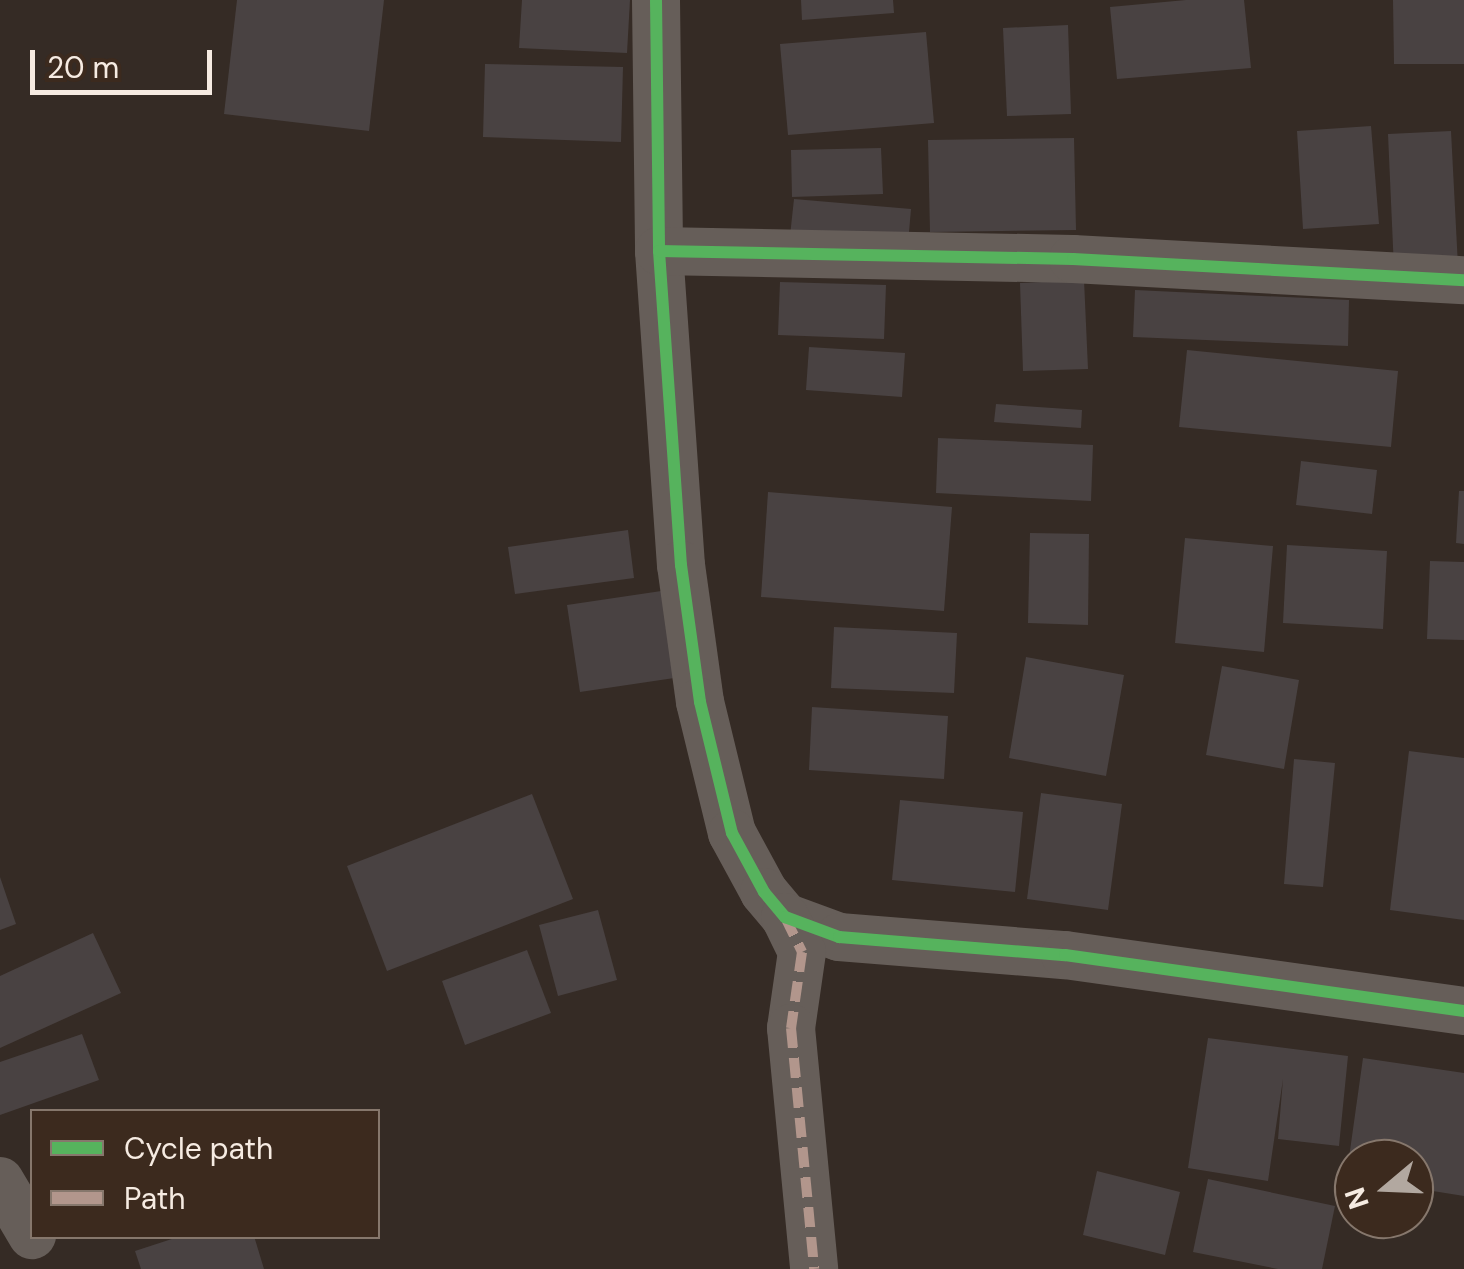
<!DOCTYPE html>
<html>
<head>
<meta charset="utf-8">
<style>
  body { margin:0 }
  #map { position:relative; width:1464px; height:1269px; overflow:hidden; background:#352b25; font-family:"DM Sans",sans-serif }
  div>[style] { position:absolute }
  .building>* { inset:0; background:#494242 }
  .minor>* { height:48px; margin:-24px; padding:0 24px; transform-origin:24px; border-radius:24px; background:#665e59 }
  .quiet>* { height:10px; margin-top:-5px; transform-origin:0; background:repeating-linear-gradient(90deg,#b2968c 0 20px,transparent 0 30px) }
  .cycleway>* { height:12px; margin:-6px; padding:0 6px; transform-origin:6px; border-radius:6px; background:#56b35d }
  span { translate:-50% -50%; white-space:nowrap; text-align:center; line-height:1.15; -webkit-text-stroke:9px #3c2a1e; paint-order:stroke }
  .legend { position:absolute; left:30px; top:1109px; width:350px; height:130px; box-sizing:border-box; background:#3c2a1e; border:2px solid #86776c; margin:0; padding:12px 18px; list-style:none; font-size:30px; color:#f6ebe2 }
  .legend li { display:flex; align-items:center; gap:20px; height:50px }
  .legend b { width:50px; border:2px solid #86776c }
  .north { position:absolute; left:1334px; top:1139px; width:100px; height:100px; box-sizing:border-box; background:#3c2a1e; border:2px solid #86776c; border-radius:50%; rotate:251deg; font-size:28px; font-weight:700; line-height:40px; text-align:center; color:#f6ebe2 }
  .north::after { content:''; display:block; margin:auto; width:35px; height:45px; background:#b2a8a0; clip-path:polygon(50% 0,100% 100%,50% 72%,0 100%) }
  .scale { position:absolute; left:30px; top:50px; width:182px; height:45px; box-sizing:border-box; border:5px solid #f6ebe2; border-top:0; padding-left:12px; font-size:30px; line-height:35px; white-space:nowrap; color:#f6ebe2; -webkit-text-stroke:8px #3c2a1e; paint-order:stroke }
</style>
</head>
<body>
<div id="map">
  <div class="building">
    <div style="clip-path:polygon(237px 0,384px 0,369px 131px,224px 114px)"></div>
    <div style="clip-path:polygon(522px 0,630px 0,627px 53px,519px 48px)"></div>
    <div style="clip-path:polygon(801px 0,893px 0,894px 13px,802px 20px)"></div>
    <div style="clip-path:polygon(1186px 0,1244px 0,1251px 68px,1117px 79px,1110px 7px)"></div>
    <div style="clip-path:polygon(1393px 0,1464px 0,1464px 64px,1394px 64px)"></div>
    <div style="clip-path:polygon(1068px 25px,1071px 114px,1007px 116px,1003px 28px)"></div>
    <div style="clip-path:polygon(926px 32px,934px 123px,788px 135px,780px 44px)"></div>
    <div style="clip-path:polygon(485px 64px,623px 67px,621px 142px,483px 137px)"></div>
    <div style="clip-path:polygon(1371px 126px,1379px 224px,1303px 229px,1297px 131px)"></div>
    <div style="clip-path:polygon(1451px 131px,1458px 266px,1394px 269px,1388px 134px)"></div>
    <div style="clip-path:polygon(1074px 138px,1076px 230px,930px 232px,928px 140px)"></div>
    <div style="clip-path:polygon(881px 148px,883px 194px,792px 197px,791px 150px)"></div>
    <div style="clip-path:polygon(794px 199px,911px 209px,907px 255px,789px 245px)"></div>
    <div style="clip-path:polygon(1084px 280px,1088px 369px,1023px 371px,1020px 283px)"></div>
    <div style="clip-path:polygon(780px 282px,886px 285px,884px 339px,778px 335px)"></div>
    <div style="clip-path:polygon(1135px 290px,1349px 300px,1348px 346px,1133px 337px)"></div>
    <div style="clip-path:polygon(809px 347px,905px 353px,902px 397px,806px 390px)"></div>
    <div style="clip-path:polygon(1187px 350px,1398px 371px,1391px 447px,1179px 427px)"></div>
    <div style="clip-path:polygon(996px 404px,1082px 410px,1081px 428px,994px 422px)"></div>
    <div style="clip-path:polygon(938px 438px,1093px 445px,1091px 501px,936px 493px)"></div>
    <div style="clip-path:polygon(1301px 461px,1377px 470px,1372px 514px,1296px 505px)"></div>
    <div style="clip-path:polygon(1459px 491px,1464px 491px,1464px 544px,1456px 543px)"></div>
    <div style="clip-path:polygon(768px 492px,952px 507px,944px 611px,761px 597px)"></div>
    <div style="clip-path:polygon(628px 530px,634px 578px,515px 594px,508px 547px)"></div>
    <div style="clip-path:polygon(1030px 533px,1089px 534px,1088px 625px,1028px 623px)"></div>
    <div style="clip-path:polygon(1185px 538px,1273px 546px,1264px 652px,1175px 643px)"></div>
    <div style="clip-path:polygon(1287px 545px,1387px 551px,1383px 629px,1283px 623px)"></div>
    <div style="clip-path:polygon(1430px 561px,1464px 562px,1464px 640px,1427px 639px)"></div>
    <div style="clip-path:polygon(668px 590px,681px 677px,580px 692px,567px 605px)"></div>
    <div style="clip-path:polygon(834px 627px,957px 633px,954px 693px,831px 688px)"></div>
    <div style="clip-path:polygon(1026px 657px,1124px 675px,1106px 776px,1009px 758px)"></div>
    <div style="clip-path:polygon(1222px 666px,1299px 680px,1284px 769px,1206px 755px)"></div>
    <div style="clip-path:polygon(812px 707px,948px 716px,944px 779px,809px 770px)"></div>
    <div style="clip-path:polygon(1409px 751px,1464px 758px,1464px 920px,1390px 910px)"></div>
    <div style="clip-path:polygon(1294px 759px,1335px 763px,1323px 887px,1284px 884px)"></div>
    <div style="clip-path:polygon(1041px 793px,1122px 804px,1108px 910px,1027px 899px)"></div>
    <div style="clip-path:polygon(532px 794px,573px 899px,387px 971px,347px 866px)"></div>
    <div style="clip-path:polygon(900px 800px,1023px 812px,1015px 892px,892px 880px)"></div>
    <div style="clip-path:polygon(0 877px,16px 924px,0 930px)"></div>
    <div style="clip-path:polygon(598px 910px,617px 980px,558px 996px,539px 925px)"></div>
    <div style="clip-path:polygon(93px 933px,121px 993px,0 1048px,0 976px)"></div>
    <div style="clip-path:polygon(527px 950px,551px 1013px,465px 1045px,442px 981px)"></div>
    <div style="clip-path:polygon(82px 1034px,99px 1080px,0 1115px,0 1062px)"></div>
    <div style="clip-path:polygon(1208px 1038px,1348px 1056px,1339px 1146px,1278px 1139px,1283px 1079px,1268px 1181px,1188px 1168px)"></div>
    <div style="clip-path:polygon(1363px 1058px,1464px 1073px,1464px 1196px,1414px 1188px,1414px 1159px,1354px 1159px,1354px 1180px,1346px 1179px)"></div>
    <div style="clip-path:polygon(1097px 1171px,1180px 1192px,1165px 1255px,1083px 1235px)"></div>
    <div style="clip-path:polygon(1208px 1179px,1335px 1206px,1322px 1269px,1278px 1269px,1193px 1252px)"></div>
    <div style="clip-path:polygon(181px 1236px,254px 1236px,264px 1269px,141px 1269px,135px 1251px)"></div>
  </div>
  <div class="minor">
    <div style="left:656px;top:0;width:251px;rotate:89.3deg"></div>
    <div style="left:659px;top:251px;width:315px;rotate:86deg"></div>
    <div style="left:681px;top:565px;width:138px;rotate:82.1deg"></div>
    <div style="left:700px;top:702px;width:135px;rotate:76.3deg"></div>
    <div style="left:732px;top:833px;width:67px;rotate:61.5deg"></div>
    <div style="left:764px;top:892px;width:33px;rotate:50deg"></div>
    <div style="left:785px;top:917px;width:58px;rotate:20.3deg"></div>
    <div style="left:839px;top:937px;width:227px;rotate:4.6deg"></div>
    <div style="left:1065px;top:955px;width:403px;rotate:8deg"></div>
    <div style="left:659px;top:251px;width:414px;rotate:1.1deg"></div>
    <div style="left:1073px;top:259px;width:392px;rotate:3.1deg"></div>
    <div style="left:785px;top:917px;width:39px;rotate:64deg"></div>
    <div style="left:802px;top:952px;width:77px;rotate:98.2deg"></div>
    <div style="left:791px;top:1028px;width:242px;rotate:84.5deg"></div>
    <div style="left:0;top:1181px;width:63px;rotate:59.3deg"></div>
  </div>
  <div class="quiet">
    <div style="left:785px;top:917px;width:39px;rotate:64deg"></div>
    <div style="left:802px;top:952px;width:77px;rotate:98.2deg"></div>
    <div style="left:791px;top:1028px;width:242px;rotate:84.5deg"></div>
  </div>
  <div class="cycleway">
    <div style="left:656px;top:0;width:251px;rotate:89.3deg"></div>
    <div style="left:659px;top:251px;width:315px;rotate:86deg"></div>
    <div style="left:681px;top:565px;width:138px;rotate:82.1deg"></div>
    <div style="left:700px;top:702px;width:135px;rotate:76.3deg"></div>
    <div style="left:732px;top:833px;width:67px;rotate:61.5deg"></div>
    <div style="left:764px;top:892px;width:33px;rotate:50deg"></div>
    <div style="left:785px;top:917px;width:58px;rotate:20.3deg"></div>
    <div style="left:839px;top:937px;width:227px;rotate:4.6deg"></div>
    <div style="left:1065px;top:955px;width:403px;rotate:8deg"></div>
    <div style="left:659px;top:251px;width:414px;rotate:1.1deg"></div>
    <div style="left:1073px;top:259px;width:392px;rotate:3.1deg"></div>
  </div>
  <ul class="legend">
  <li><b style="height:12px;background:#56b35d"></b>Cycle path</li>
  <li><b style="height:12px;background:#b2968c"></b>Path</li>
  </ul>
  <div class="north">N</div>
  <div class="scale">20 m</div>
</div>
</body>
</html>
